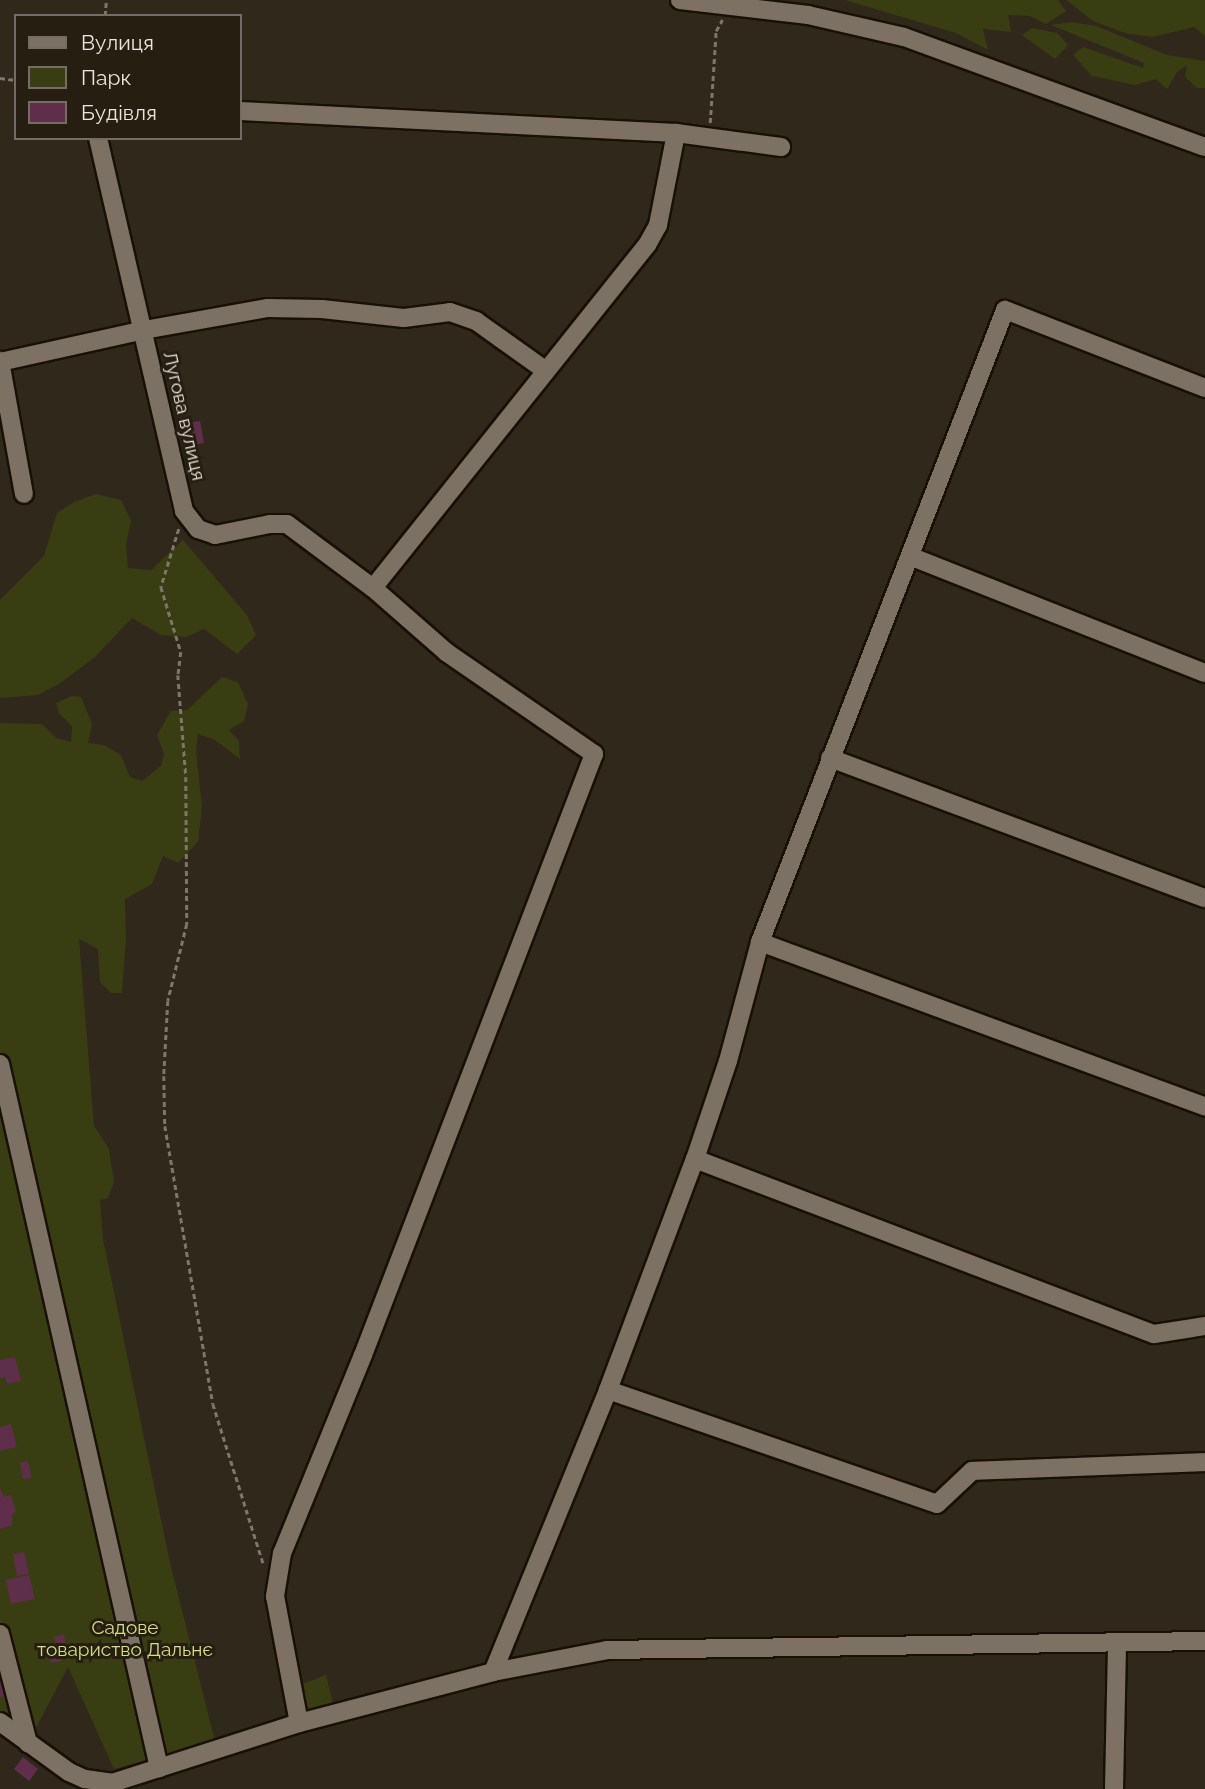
<!DOCTYPE html>
<html>
<head>
<meta charset="utf-8">
<style>
  body { margin:0 }
  #map { position:relative; width:1205px; height:1789px; overflow:hidden; background:#31281c; font-family:Raleway,sans-serif }
  div>[style] { position:absolute }
  .green>* { inset:0; background:#383d12 }
  .building>* { inset:0; background:#5f2e4b }
  .path>* { height:2.5px; margin-top:-1.25px; transform-origin:0; background:repeating-linear-gradient(90deg,#7d766b 0 5px,transparent 0 8.5px) }
  .roads { filter:drop-shadow(2px 0 #191006) drop-shadow(-2px 0 #191006) drop-shadow(0 2px #191006) drop-shadow(0 -2px #191006) }
  .minor>* { height:18px; margin:-9px; padding:0 9px; transform-origin:9px; border-radius:9px; background:#7c7163 }
  span { translate:-50% -50%; white-space:nowrap; text-align:center; line-height:1.15; -webkit-text-stroke:6px #271e12; paint-order:stroke }
  .street-label { font-size:19px; color:#eae4dc }
  .park-label { font-size:19px; color:#d2de88 }
  .legend { position:absolute; left:14px; top:14px; width:228px; height:126px; box-sizing:border-box; background:#271e12; border:2px solid #756d63; margin:0; padding:9px 12px; list-style:none; font-size:21px; color:#eae4dc }
  .legend li { display:flex; align-items:center; gap:14px; height:35px }
  .legend b { width:35px; border:2px solid #756d63 }
</style>
</head>
<body>
<div id="map">
  <div class="green">
    <div style="clip-path:polygon(845px 0,1058px 0,1066px 11px,1046px 24px,1030px 16px,1008px 15px,1011px 32px,983px 29px,988px 50px,956px 33px)"></div>
    <div style="clip-path:polygon(1066px 0,1205px 0,1205px 36px,1194px 27px,1153px 37px,1125px 33px,1093px 21px)"></div>
    <div style="clip-path:polygon(1071px 22px,1096px 26px,1167px 55px,1205px 61px,1205px 88px,1197px 88px,1185px 77px,1187px 65px,1177px 72px,1167px 89px,1156px 79px,1135px 85px,1092px 76px,1073px 55px,1083px 47px,1143px 68px,1144px 63px,1051px 25px)"></div>
    <div style="clip-path:polygon(1032px 28px,1057px 33px,1068px 45px,1055px 59px,1022px 35px)"></div>
    <div style="clip-path:polygon(96px 494px,121px 500px,131px 521px,126px 544px,128px 568px,151px 570px,183px 540px,247px 615px,256px 635px,237px 654px,204px 629px,186px 637px,161px 635px,132px 618px,95px 657px,59px 684px,38px 695px,0 698px,0 600px,44px 556px,57px 513px,74px 502px)"></div>
    <div style="clip-path:polygon(222px 677px,238px 682px,248px 704px,244px 721px,229px 730px,239px 741px,240px 759px,215px 740px,198px 734px,196px 751px,202px 807px,198px 842px,178px 863px,163px 856px,152px 884px,125px 899px,126px 939px,122px 993px,111px 993px,100px 982px,98px 949px,79px 939px,94px 1126px,109px 1149px,114px 1182px,108px 1198px,100px 1200px,103px 1239px,170px 1563px,215px 1741px,114px 1769px,68px 1667px,28px 1743px,0 1722px,0 723px,42px 724px,56px 738px,71px 742px,72px 726px,59px 713px,56px 703px,72px 696px,81px 697px,92px 724px,88px 743px,104px 745px,121px 755px,130px 777px,142px 781px,161px 766px,164px 754px,157px 735px,171px 711px,187px 710px)"></div>
    <div style="clip-path:polygon(326px 1675px,333px 1704px,306px 1711px,299px 1685px)"></div>
  </div>
  <div class="building">
    <div style="clip-path:polygon(200px 421px,204px 443px,184px 447px,180px 424px)"></div>
    <div style="clip-path:polygon(15px 1357px,21px 1381px,7px 1384px,5px 1377px,0 1378px,0 1360px)"></div>
    <div style="clip-path:polygon(11px 1424px,17px 1447px,0 1451px,0 1427px)"></div>
    <div style="clip-path:polygon(28px 1461px,32px 1478px,23px 1479px,20px 1463px)"></div>
    <div style="clip-path:polygon(0 1488px,4px 1497px,11px 1495px,16px 1512px,12px 1515px,12px 1525px,0 1529px)"></div>
    <div style="clip-path:polygon(24px 1552px,29px 1574px,17px 1576px,13px 1554px)"></div>
    <div style="clip-path:polygon(29px 1575px,35px 1599px,11px 1604px,6px 1580px)"></div>
    <div style="clip-path:polygon(64px 1634px,66px 1647px,57px 1649px,54px 1637px)"></div>
    <div style="clip-path:polygon(59px 1651px,61px 1661px,51px 1663px,49px 1653px)"></div>
    <div style="clip-path:polygon(6px 1679px,9px 1698px,5px 1699px,0 1696px,0 1680px)"></div>
    <div style="clip-path:polygon(23px 1757px,38px 1769px,29px 1781px,14px 1769px)"></div>
  </div>
  <div class="path">
    <div style="left:105px;top:16px;width:16px;rotate:-86deg"></div>
    <div style="left:0;top:78px;width:16px;rotate:7deg"></div>
    <div style="left:710px;top:123px;width:92px;rotate:-86.3deg"></div>
    <div style="left:716px;top:31px;width:13px;rotate:-61deg"></div>
    <div style="left:179px;top:529px;width:61px;rotate:107.2deg"></div>
    <div style="left:161px;top:587px;width:68px;rotate:72.9deg"></div>
    <div style="left:181px;top:652px;width:23px;rotate:97deg"></div>
    <div style="left:178px;top:675px;width:102px;rotate:85.5deg"></div>
    <div style="left:186px;top:777px;width:147px;rotate:89.6deg"></div>
    <div style="left:187px;top:924px;width:79px;rotate:103.9deg"></div>
    <div style="left:168px;top:1001px;width:75px;rotate:93.1deg"></div>
    <div style="left:164px;top:1076px;width:50px;rotate:88.9deg"></div>
    <div style="left:165px;top:1126px;width:282px;rotate:80.2deg"></div>
    <div style="left:213px;top:1404px;width:167px;rotate:72.5deg"></div>
  </div>
  <div class="roads">
    <div class="minor">
      <div style="left:680px;top:0;width:129px;rotate:6.7deg"></div>
      <div style="left:808px;top:15px;width:98px;rotate:12.9deg"></div>
      <div style="left:904px;top:37px;width:320px;rotate:20.1deg"></div>
      <div style="left:240px;top:111px;width:437px;rotate:2.9deg"></div>
      <div style="left:676px;top:133px;width:106px;rotate:7.6deg"></div>
      <div style="left:98px;top:138px;width:383px;rotate:77deg"></div>
      <div style="left:184px;top:511px;width:23px;rotate:52deg"></div>
      <div style="left:198px;top:529px;width:18px;rotate:19deg"></div>
      <div style="left:215px;top:535px;width:56px;rotate:-11.3deg"></div>
      <div style="left:270px;top:524px;width:17px"></div>
      <div style="left:287px;top:524px;width:107px;rotate:36.7deg"></div>
      <div style="left:373px;top:588px;width:97px;rotate:41.2deg"></div>
      <div style="left:446px;top:652px;width:180px;rotate:34.6deg"></div>
      <div style="left:594px;top:754px;width:644px;rotate:111.02deg"></div>
      <div style="left:363px;top:1355px;width:214px;rotate:112.2deg"></div>
      <div style="left:282px;top:1553px;width:44px;rotate:99.2deg"></div>
      <div style="left:275px;top:1596px;width:129px;rotate:79.3deg"></div>
      <div style="left:0;top:361px;width:135px;rotate:79.8deg"></div>
      <div style="left:0;top:362px;width:148px;rotate:-12.5deg"></div>
      <div style="left:144px;top:330px;width:126px;rotate:-10.1deg"></div>
      <div style="left:268px;top:308px;width:54px;rotate:1.1deg"></div>
      <div style="left:322px;top:309px;width:82px;rotate:6.3deg"></div>
      <div style="left:404px;top:318px;width:46px;rotate:-7.4deg"></div>
      <div style="left:450px;top:312px;width:28px;rotate:19deg"></div>
      <div style="left:476px;top:321px;width:86px;rotate:35.5deg"></div>
      <div style="left:912px;top:557px;width:315px;rotate:21.6deg"></div>
      <div style="left:373px;top:588px;width:439px;rotate:-51.4deg"></div>
      <div style="left:647px;top:245px;width:23px;rotate:-61deg"></div>
      <div style="left:658px;top:225px;width:94px;rotate:-78.9deg"></div>
      <div style="left:830px;top:758px;width:400px;rotate:20.5deg"></div>
      <div style="left:760px;top:942px;width:475px;rotate:20.3deg"></div>
      <div style="left:0;top:1064px;width:722px;rotate:77.27deg"></div>
      <div style="left:695px;top:1159px;width:491px;rotate:20.9deg"></div>
      <div style="left:1154px;top:1334px;width:52px;rotate:-8.9deg"></div>
      <div style="left:608px;top:1390px;width:348px;rotate:19.1deg"></div>
      <div style="left:937px;top:1504px;width:48px;rotate:-43.3deg"></div>
      <div style="left:972px;top:1471px;width:233px;rotate:-2.2deg"></div>
      <div style="left:0;top:1634px;width:113px;rotate:75.6deg"></div>
      <div style="left:493px;top:1672px;width:305px;rotate:-67.8deg"></div>
      <div style="left:608px;top:1390px;width:247px;rotate:-69.4deg"></div>
      <div style="left:695px;top:1159px;width:103px;rotate:-71.4deg"></div>
      <div style="left:728px;top:1061px;width:123px;rotate:-74.9deg"></div>
      <div style="left:760px;top:942px;width:678px;rotate:-68.81deg"></div>
      <div style="left:1005px;top:310px;width:215px;rotate:21.3deg"></div>
      <div style="left:0;top:1722px;width:85px;rotate:35.9deg"></div>
      <div style="left:69px;top:1772px;width:17px;rotate:24deg"></div>
      <div style="left:85px;top:1779px;width:27px;rotate:8deg"></div>
      <div style="left:112px;top:1783px;width:196px;rotate:-17.8deg"></div>
      <div style="left:299px;top:1723px;width:201px;rotate:-14.7deg"></div>
      <div style="left:493px;top:1672px;width:116px;rotate:-10.9deg"></div>
      <div style="left:607px;top:1650px;width:598px;rotate:-0.86deg"></div>
      <div style="left:1114px;top:1789px;width:146px;rotate:-88.8deg"></div>
    </div>
  </div>
  <div class="street-label">
    <span style="left:184px;top:416px;rotate:77deg">Лугова вулиця</span>
  </div>
  <div class="park-label">
    <span style="left:125px;top:1639px">Садове<br>товариство Дальнє</span>
  </div>
  <ul class="legend">
  <li><b style="height:9px;background:#7c7163"></b>Вулиця</li>
  <li><b style="height:19px;background:#383d12"></b>Парк</li>
  <li><b style="height:19px;background:#5f2e4b"></b>Будівля</li>
  </ul>
</div>
</body>
</html>
